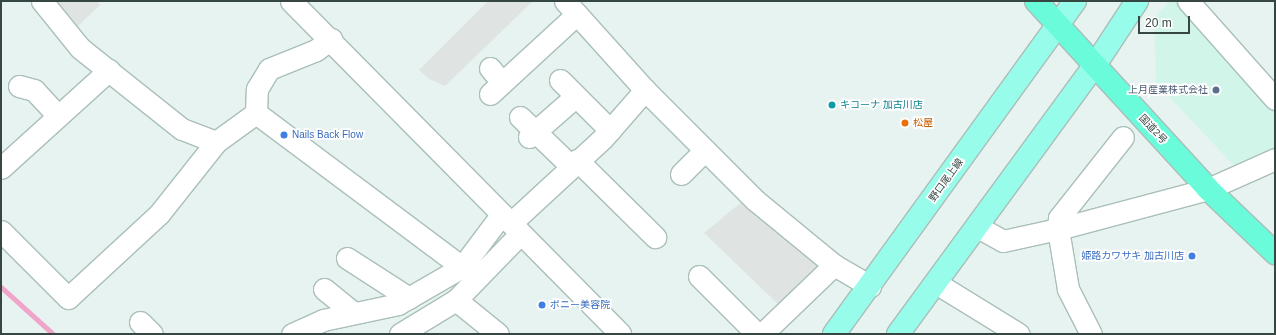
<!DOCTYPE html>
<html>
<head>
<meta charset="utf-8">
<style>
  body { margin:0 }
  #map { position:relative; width:1276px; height:335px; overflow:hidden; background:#e7f3f1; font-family:Arial,"Noto Sans JP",sans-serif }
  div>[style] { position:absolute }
  .commercial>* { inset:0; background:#d2f5ea }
  .parking>* { inset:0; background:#dfe4e3 }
  .stream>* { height:5px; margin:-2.5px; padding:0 2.5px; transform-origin:2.5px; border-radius:2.5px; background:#efa4c9 }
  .roads { filter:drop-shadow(1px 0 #aabfb9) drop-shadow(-1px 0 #aabfb9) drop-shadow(0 1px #aabfb9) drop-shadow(0 -1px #aabfb9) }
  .minor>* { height:21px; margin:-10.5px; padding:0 10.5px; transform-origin:10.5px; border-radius:10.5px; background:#fff }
  .major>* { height:22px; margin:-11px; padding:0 11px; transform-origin:11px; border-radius:11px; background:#97fdea }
  .highway>* { height:22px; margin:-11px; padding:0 11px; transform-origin:11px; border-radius:11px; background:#6afcda }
  .dots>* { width:11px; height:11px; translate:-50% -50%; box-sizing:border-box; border:2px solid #fff; border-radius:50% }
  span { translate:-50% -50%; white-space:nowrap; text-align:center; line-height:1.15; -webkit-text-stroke:3.5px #fff; paint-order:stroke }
  .service-label { font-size:10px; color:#4e5e75 }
  .right { translate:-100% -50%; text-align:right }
  .culture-label { font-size:10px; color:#0d838f }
  .left { translate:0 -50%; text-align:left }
  .food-label { font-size:10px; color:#c56008 }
  .street-label { font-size:10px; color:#364642 }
  .shop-label { font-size:10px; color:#366cbe }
  .frame { position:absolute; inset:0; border:2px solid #364642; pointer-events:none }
  .scale { position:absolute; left:1138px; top:16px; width:52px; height:18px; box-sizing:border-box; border:2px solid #364642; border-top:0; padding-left:5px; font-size:12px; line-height:14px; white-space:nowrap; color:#364642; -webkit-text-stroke:3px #fff; paint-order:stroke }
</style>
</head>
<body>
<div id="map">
  <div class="commercial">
    <div style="clip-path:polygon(1170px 1px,1179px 1px,1275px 111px,1275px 154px,1238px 170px,1156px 83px,1154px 18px)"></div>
  </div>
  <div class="parking">
    <div style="clip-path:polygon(51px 1px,97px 1px,100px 5px,76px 28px)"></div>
    <div style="clip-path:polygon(488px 1px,533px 1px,445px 86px,429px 79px,419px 70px)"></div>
    <div style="clip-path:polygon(744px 200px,825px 266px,781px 307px,704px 233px)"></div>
  </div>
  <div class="stream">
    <div style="left:1px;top:287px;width:70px;rotate:42.1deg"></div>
  </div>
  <div class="roads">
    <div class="minor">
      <div style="left:42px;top:1px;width:60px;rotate:51deg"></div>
      <div style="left:80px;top:48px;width:130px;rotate:38.5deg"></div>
      <div style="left:182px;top:129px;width:36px;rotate:21deg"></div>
      <div style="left:291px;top:1px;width:468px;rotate:45.3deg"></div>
      <div style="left:565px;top:1px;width:120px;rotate:48deg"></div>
      <div style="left:645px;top:90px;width:156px;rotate:45deg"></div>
      <div style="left:755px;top:200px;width:102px;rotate:39.4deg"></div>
      <div style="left:834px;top:265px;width:42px;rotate:30.3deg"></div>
      <div style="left:1188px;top:1px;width:131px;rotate:48.4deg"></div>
      <div style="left:490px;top:68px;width:19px;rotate:51deg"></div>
      <div style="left:560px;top:80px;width:71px;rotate:45deg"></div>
      <div style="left:19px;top:86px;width:16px;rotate:15deg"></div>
      <div style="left:34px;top:90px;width:35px;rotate:47deg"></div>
      <div style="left:490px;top:94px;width:118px;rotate:-42.6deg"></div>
      <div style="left:256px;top:113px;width:257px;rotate:36.8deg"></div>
      <div style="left:520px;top:117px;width:71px;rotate:43.9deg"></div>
      <div style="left:529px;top:137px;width:62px;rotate:-41.1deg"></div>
      <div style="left:577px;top:160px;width:110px;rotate:44.6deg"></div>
      <div style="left:1px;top:168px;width:146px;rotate:-42.2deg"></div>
      <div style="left:681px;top:174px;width:34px;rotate:-45deg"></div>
      <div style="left:511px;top:223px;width:125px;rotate:-42.7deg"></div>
      <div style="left:603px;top:138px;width:64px;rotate:-48.8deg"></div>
      <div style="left:976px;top:226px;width:31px;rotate:29deg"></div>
      <div style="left:1003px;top:241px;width:56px;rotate:-12.3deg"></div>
      <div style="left:1058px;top:229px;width:155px;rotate:-14.9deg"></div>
      <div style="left:1208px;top:189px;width:73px;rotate:-24.1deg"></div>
      <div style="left:1px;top:231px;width:95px;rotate:45deg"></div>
      <div style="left:68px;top:298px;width:124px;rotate:-42.7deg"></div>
      <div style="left:159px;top:214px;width:92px;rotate:-51.6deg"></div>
      <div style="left:216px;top:142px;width:49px;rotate:-35.9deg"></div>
      <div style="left:256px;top:113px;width:24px;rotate:-88deg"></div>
      <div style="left:257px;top:89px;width:23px;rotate:-59deg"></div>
      <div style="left:269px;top:69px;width:51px;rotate:-22deg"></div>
      <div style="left:316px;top:50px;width:19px;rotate:-36deg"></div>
      <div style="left:347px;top:258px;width:74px;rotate:32.8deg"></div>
      <div style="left:699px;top:276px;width:82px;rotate:45deg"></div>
      <div style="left:936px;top:283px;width:97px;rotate:31.6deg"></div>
      <div style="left:324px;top:289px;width:38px;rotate:39deg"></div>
      <div style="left:456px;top:300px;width:54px;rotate:39deg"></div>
      <div style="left:140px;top:322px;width:17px;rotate:45deg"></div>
      <div style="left:292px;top:334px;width:34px;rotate:-24deg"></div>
      <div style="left:323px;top:320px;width:77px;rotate:-12deg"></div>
      <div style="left:398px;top:304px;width:74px;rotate:-30deg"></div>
      <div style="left:462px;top:267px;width:65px;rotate:-53.1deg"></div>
      <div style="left:400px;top:334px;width:66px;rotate:-31.3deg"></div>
      <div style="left:456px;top:300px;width:92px;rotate:-45.9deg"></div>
      <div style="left:762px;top:334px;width:100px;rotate:-43.8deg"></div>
      <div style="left:1091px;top:334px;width:51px;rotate:-117.1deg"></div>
      <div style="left:1068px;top:289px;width:61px;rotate:-99.5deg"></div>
      <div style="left:1058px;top:229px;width:11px;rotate:-85deg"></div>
      <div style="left:1059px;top:218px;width:103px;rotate:-51.7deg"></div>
    </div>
    <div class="major">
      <div style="left:834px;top:334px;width:411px;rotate:-54.1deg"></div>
      <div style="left:898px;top:334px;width:333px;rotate:-53.8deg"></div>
      <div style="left:1095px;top:65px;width:77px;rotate:-56.7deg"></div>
    </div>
    <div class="highway">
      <div style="left:1036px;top:1px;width:255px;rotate:47.5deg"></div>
      <div style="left:1208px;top:189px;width:93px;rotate:43.7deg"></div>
    </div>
  </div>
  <div class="dots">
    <div style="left:1216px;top:90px;background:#5c6f8a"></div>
    <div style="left:832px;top:105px;background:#0f9aa8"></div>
    <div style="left:905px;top:123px;background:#e8710a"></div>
    <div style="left:284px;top:135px;background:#3f7fe0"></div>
    <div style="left:1192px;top:256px;background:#3f7fe0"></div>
    <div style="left:542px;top:305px;background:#3f7fe0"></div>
  </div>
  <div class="service-label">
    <span class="right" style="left:1208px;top:90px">上月産業株式会社</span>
  </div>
  <div class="culture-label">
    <span class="left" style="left:840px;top:105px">キコーナ 加古川店</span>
  </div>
  <div class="food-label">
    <span class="left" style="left:913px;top:123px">松屋</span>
  </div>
  <div class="street-label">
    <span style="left:1153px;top:129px;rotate:47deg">国道2号</span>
    <span style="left:946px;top:180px;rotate:-54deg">野口尾上線</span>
  </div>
  <div class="shop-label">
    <span class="left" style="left:292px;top:135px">Nails Back Flow</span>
    <span class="right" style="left:1184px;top:256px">姫路カワサキ 加古川店</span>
    <span class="left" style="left:550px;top:305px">ポニー美容院</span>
  </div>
  <div class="frame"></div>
  <div class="scale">20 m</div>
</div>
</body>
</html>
